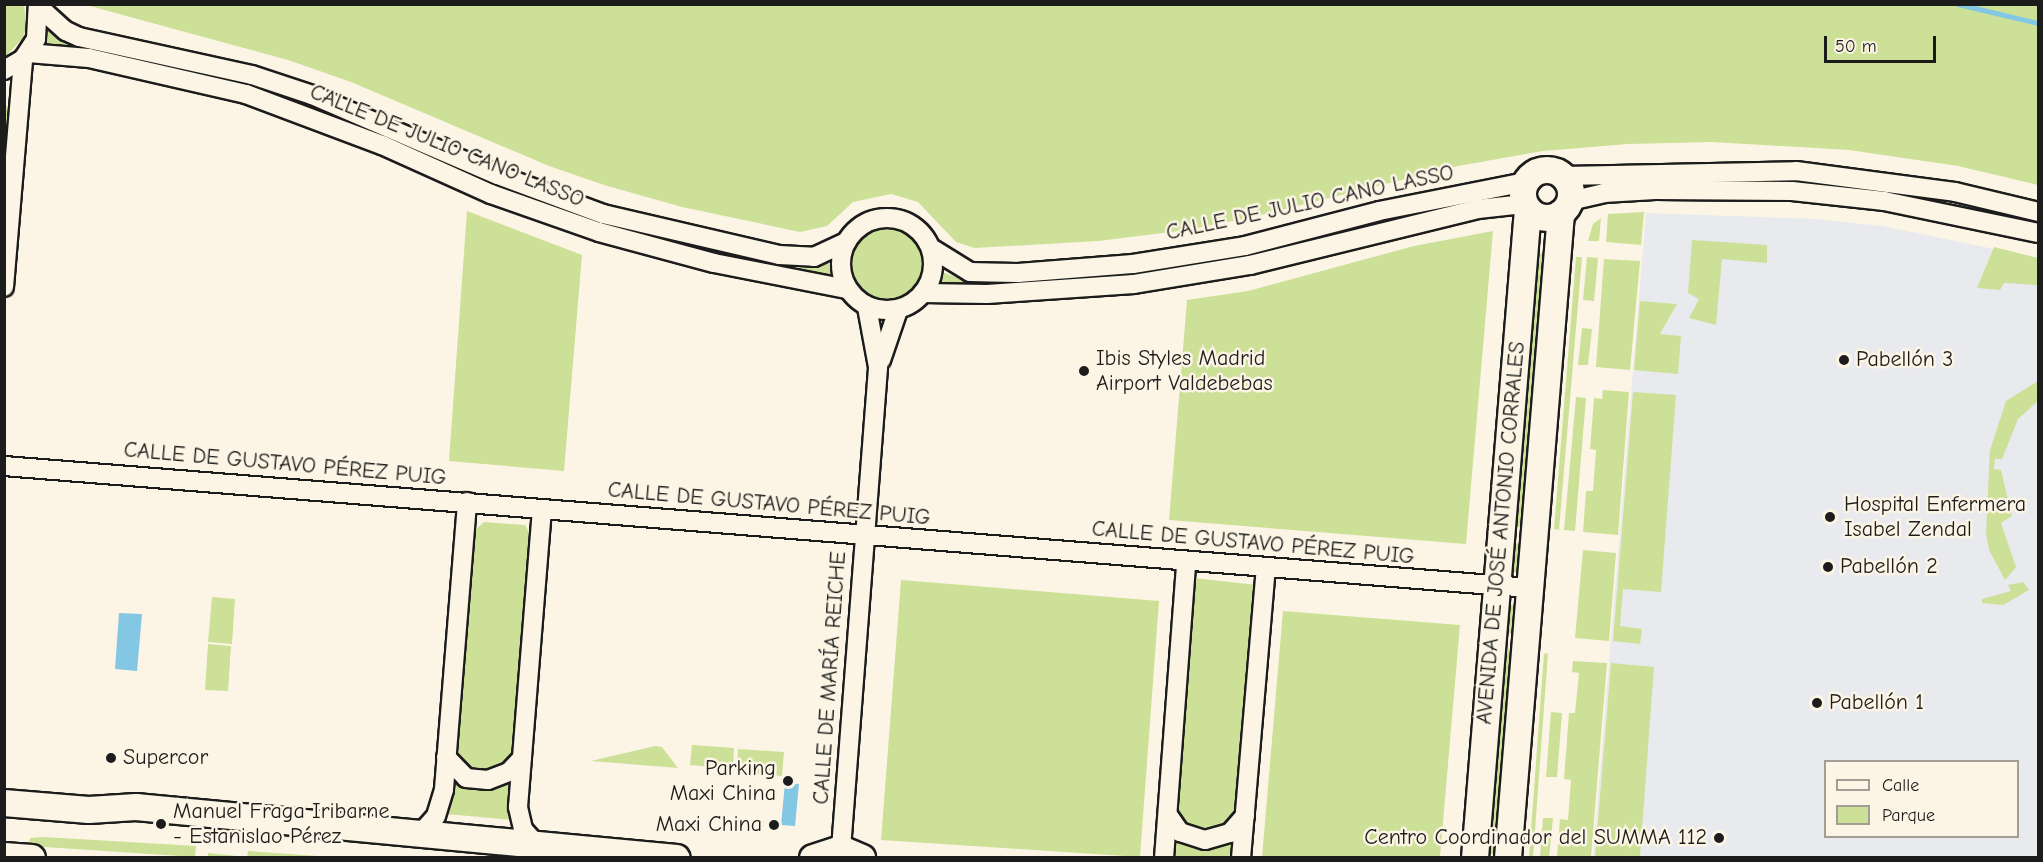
<!DOCTYPE html>
<html>
<head>
<meta charset="utf-8">
<style>
  body { margin:0 }
  #map { position:relative; width:2043px; height:862px; overflow:hidden; background:#fcf5e5; font-family:"Comic Neue",sans-serif }
  div>[style] { position:absolute }
  .built>* { inset:0; background:#e8eaed }
  .green>* { inset:0; background:#cce197 }
  .round { border-radius:50% }
  .water>* { inset:0; background:#83c7e4 }
  .stream>* { height:4.5px; margin:-2.25px; padding:0 2.25px; transform-origin:2.25px; border-radius:2.25px; background:#83c7e4 }
  .roads { filter:drop-shadow(2px 0 #1c1c1c) drop-shadow(-2px 0 #1c1c1c) drop-shadow(0 2px #1c1c1c) drop-shadow(0 -2px #1c1c1c) }
  .street>* { height:18px; margin:-9px; padding:0 9px; transform-origin:9px; border-radius:9px; background:#fcf5e5 }
  .street>.ring { margin:-9px; padding:0; box-sizing:content-box; background:none; border:18px solid #fcf5e5; border-radius:50% }
  .secondary>* { height:26px; margin:-13px; padding:0 13px; transform-origin:13px; border-radius:13px; background:#fcf5e5 }
  .secondary>.ring { margin:-13px; padding:0; box-sizing:content-box; background:none; border:26px solid #fcf5e5; border-radius:50% }
  .dots>* { width:16px; height:16px; translate:-50% -50%; box-sizing:border-box; border:3px solid #fcf5e5; border-radius:50% }
  span { translate:-50% -50%; white-space:nowrap; text-align:center; line-height:1.15; -webkit-text-stroke:5px #fcf5e5; paint-order:stroke }
  .street-label { font-size:22px; color:#1c1c1c }
  .poi-label { font-size:22px; color:#1c1c1c }
  .left { translate:0 -50%; text-align:left }
  .right { translate:-100% -50%; text-align:right }
  .frame { position:absolute; inset:0; border:6px solid #1c1c1c; pointer-events:none }
  .legend { position:absolute; left:1824px; top:760px; width:195px; height:78px; box-sizing:border-box; background:#fcf5e5; border:2px solid #a29e95; margin:0; padding:8px 10px; list-style:none; font-size:18px; color:#1c1c1c }
  .legend li { display:flex; align-items:center; gap:12px; height:30px }
  .legend b { width:30px; border:2px solid #a29e95 }
  .scale { position:absolute; left:1824px; top:36px; width:112px; height:27px; box-sizing:border-box; border:3px solid #1c1c1c; border-top:0; padding-left:8px; font-size:18px; line-height:21px; white-space:nowrap; color:#1c1c1c; -webkit-text-stroke:4px #fcf5e5; paint-order:stroke }
</style>
</head>
<body>
<div id="map">
  <div class="built">
    <div style="clip-path:polygon(evenodd,1646px 213px,1815px 219px,1882px 226px,2038px 258px,2038px 857px,1593px 858px,1646px 213px,1826px 762px,2018px 762px,2018px 836px,1826px 836px,1826px 762px)"></div>
  </div>
  <div class="green">
    <div style="clip-path:polygon(5px 4px,24px 5px,27px 25px,23px 38px,5px 57px)"></div>
    <div style="clip-path:polygon(86px 5px,2038px 5px,2038px 185px,1958px 166px,1849px 150px,1712px 142px,1628px 144px,1543px 151px,1458px 166px,1257px 216px,1187px 230px,1098px 241px,974px 248px,956px 242px,918px 202px,891px 194px,853px 202px,827px 226px,800px 232px,682px 207px,604px 185px,549px 166px,351px 82px,288px 60px)"></div>
    <div style="clip-path:polygon(47px 31px,71px 45px,85px 47px,84px 51px,42px 46px)"></div>
    <div style="clip-path:polygon(5px 106px,12px 106px,5px 186px)"></div>
    <div style="clip-path:polygon(467px 211px,582px 255px,564px 471px,449px 461px)"></div>
    <div style="clip-path:polygon(1644px 212px,1641px 245px,1606px 242px,1608px 214px)"></div>
    <div style="clip-path:polygon(1601px 218px,1599px 241px,1588px 241px,1593px 224px)"></div>
    <div class="round" style="left:852px;top:227px;width:72px;height:72px"></div>
    <div style="clip-path:polygon(1493px 231px,1466px 544px,1169px 520px,1187px 300px,1248px 291px,1414px 246px)"></div>
    <div style="clip-path:polygon(1692px 240px,1767px 245px,1767px 263px,1722px 259px,1716px 325px,1689px 318px,1699px 299px,1688px 293px)"></div>
    <div style="clip-path:polygon(1994px 247px,2038px 258px,2038px 285px,2004px 283px,2000px 290px,1977px 288px)"></div>
    <div style="clip-path:polygon(1532px 253px,1548px 254px,1526px 528px,1509px 526px)"></div>
    <div style="clip-path:polygon(1576px 257px,1582px 257px,1559px 530px,1554px 529px)"></div>
    <div style="clip-path:polygon(1587px 257px,1598px 258px,1594px 301px,1583px 300px)"></div>
    <div style="clip-path:polygon(1604px 259px,1640px 261px,1630px 370px,1596px 367px)"></div>
    <div style="clip-path:polygon(830px 263px,830px 276px,788px 271px,789px 267px,807px 268px)"></div>
    <div style="clip-path:polygon(942px 272px,964px 280px,984px 281px,984px 286px,939px 285px)"></div>
    <div style="clip-path:polygon(1640px 301px,1677px 304px,1660px 334px,1681px 336px,1678px 374px,1634px 370px)"></div>
    <div style="clip-path:polygon(1582px 328px,1592px 329px,1588px 365px,1578px 365px)"></div>
    <div style="clip-path:polygon(2038px 381px,2038px 401px,2018px 419px,2002px 459px,1995px 459px,1994px 469px,2001px 470px,2012px 516px,2001px 523px,2016px 567px,2005px 580px,1989px 550px,1986px 533px,1990px 450px,2006px 401px)"></div>
    <div style="clip-path:polygon(1603px 390px,1629px 392px,1618px 535px,1583px 532px,1586px 491px,1593px 491px,1596px 450px,1590px 449px,1594px 398px,1602px 399px)"></div>
    <div style="clip-path:polygon(1633px 392px,1676px 395px,1661px 592px,1623px 589px,1620px 626px,1642px 629px,1640px 644px,1613px 641px)"></div>
    <div style="clip-path:polygon(1576px 397px,1586px 398px,1575px 531px,1564px 530px)"></div>
    <div style="clip-path:polygon(484px 522px,525px 525px,534px 540px,512px 820px,446px 814px,468px 536px)"></div>
    <div style="clip-path:polygon(1509px 543px,1525px 544px,1519px 572px,1510px 572px)"></div>
    <div style="clip-path:polygon(1583px 550px,1616px 553px,1609px 641px,1575px 638px)"></div>
    <div style="clip-path:polygon(1194px 578px,1257px 585px,1235px 857px,1169px 858px)"></div>
    <div style="clip-path:polygon(901px 580px,1159px 601px,1140px 857px,881px 840px)"></div>
    <div style="clip-path:polygon(2023px 582px,2029px 590px,2003px 605px,1982px 603px,1982px 599px,2011px 591px,2008px 585px)"></div>
    <div style="clip-path:polygon(212px 597px,235px 599px,232px 644px,208px 642px)"></div>
    <div style="clip-path:polygon(1511px 605px,1516px 607px,1517px 634px,1502px 632px,1507px 606px)"></div>
    <div style="clip-path:polygon(1283px 611px,1460px 625px,1440px 857px,1262px 857px)"></div>
    <div style="clip-path:polygon(208px 644px,231px 646px,228px 691px,205px 690px)"></div>
    <div style="clip-path:polygon(1500px 648px,1516px 649px,1500px 855px,1483px 853px)"></div>
    <div style="clip-path:polygon(1548px 653px,1533px 857px,1529px 857px,1544px 654px)"></div>
    <div style="clip-path:polygon(1573px 661px,1607px 663px,1591px 857px,1557px 857px,1560px 819px,1568px 820px,1571px 780px,1564px 779px,1569px 713px,1575px 713px,1579px 673px,1572px 672px)"></div>
    <div style="clip-path:polygon(1611px 663px,1654px 667px,1640px 857px,1595px 857px)"></div>
    <div style="clip-path:polygon(1551px 712px,1562px 713px,1557px 777px,1546px 777px)"></div>
    <div style="clip-path:polygon(692px 745px,734px 748px,733px 769px,690px 765px)"></div>
    <div style="clip-path:polygon(655px 746px,662px 747px,678px 768px,591px 761px)"></div>
    <div style="clip-path:polygon(738px 749px,784px 752px,782px 776px,737px 772px)"></div>
    <div style="clip-path:polygon(1543px 818px,1553px 818px,1549px 857px,1540px 857px)"></div>
    <div style="clip-path:polygon(210px 826px,376px 841px,376px 845px,210px 831px)"></div>
    <div style="clip-path:polygon(44px 837px,196px 846px,195px 857px,29px 846px,30px 838px)"></div>
    <div style="clip-path:polygon(248px 851px,332px 857px,208px 857px,208px 853px,247px 857px)"></div>
  </div>
  <div class="water">
    <div style="clip-path:polygon(119px 613px,142px 614px,137px 671px,115px 669px)"></div>
    <div style="clip-path:polygon(785px 783px,799px 784px,795px 826px,781px 825px)"></div>
  </div>
  <div class="stream">
    <div style="left:1958px;top:4px;width:82px;rotate:13.4deg"></div>
  </div>
  <div class="roads">
    <div class="street">
      <div style="left:39px;top:7px;width:36px;rotate:42deg"></div>
      <div style="left:66px;top:31px;width:14px;rotate:25deg"></div>
      <div style="left:79px;top:37px;width:177px;rotate:12.4deg"></div>
      <div style="left:252px;top:75px;width:63px;rotate:18.4deg"></div>
      <div style="left:312px;top:95px;width:202px;rotate:23.3deg"></div>
      <div style="left:498px;top:175px;width:112px;rotate:20.4deg"></div>
      <div style="left:603px;top:214px;width:181px;rotate:13.1deg"></div>
      <div style="left:779px;top:255px;width:35px;rotate:3deg"></div>
      <div style="left:814px;top:257px;width:35px;rotate:-25deg"></div>
      <div style="left:28px;top:53px;width:61px;rotate:4.7deg"></div>
      <div style="left:89px;top:58px;width:161px;rotate:12.9deg"></div>
      <div style="left:246px;top:94px;width:145px;rotate:20.6deg"></div>
      <div style="left:382px;top:145px;width:120px;rotate:24.2deg"></div>
      <div style="left:491px;top:194px;width:114px;rotate:19.4deg"></div>
      <div style="left:599px;top:232px;width:119px;rotate:15.1deg"></div>
      <div style="left:714px;top:263px;width:136px;rotate:11.1deg"></div>
      <div style="left:4px;top:70px;width:22px;rotate:-30deg"></div>
      <div style="left:23px;top:59px;width:24px;rotate:-57deg"></div>
      <div style="left:36px;top:39px;width:35px;rotate:-87deg"></div>
      <div style="left:1564px;top:176px;width:232px;rotate:-1.2deg"></div>
      <div style="left:1796px;top:171px;width:160px;rotate:7.5deg"></div>
      <div style="left:1955px;top:192px;width:85px;rotate:13.5deg"></div>
      <div style="left:1570px;top:201px;width:35px;rotate:-13deg"></div>
      <div style="left:1604px;top:193px;width:51px;rotate:-3.4deg"></div>
      <div style="left:1655px;top:190px;width:137px;rotate:0.4deg"></div>
      <div style="left:1792px;top:191px;width:93px;rotate:6.2deg"></div>
      <div style="left:1884px;top:201px;width:157px;rotate:11.7deg"></div>
      <div class="ring" style="left:841px;top:218px;width:74px;height:74px"></div>
      <div style="left:931px;top:248px;width:46px;rotate:31.6deg"></div>
      <div style="left:970px;top:272px;width:48px;rotate:1.2deg"></div>
      <div style="left:1018px;top:273px;width:115px;rotate:-4.5deg"></div>
      <div style="left:1133px;top:264px;width:113px;rotate:-9.1deg"></div>
      <div style="left:1245px;top:246px;width:138px;rotate:-14.6deg"></div>
      <div style="left:1379px;top:211px;width:149px;rotate:-11.2deg"></div>
      <div style="left:4px;top:287px;width:229px;rotate:-85.2deg"></div>
      <div style="left:924px;top:293px;width:63px;rotate:0.9deg"></div>
      <div style="left:987px;top:294px;width:147px;rotate:-3.9deg"></div>
      <div style="left:1134px;top:284px;width:118px;rotate:-9.3deg"></div>
      <div style="left:1250px;top:265px;width:235px;rotate:-13.8deg"></div>
      <div style="left:1478px;top:209px;width:46px;rotate:-6.2deg"></div>
      <div style="left:881px;top:360px;width:53px;rotate:-71.2deg"></div>
      <div style="left:4px;top:466px;width:1531px;rotate:4.57deg"></div>
      <div style="left:446px;top:757px;width:29px;rotate:46deg"></div>
      <div style="left:466px;top:778px;width:22px;rotate:5deg"></div>
      <div style="left:488px;top:780px;width:22px;rotate:-21deg"></div>
      <div style="left:509px;top:772px;width:19px;rotate:-47deg"></div>
      <div style="left:1168px;top:815px;width:21px;rotate:55deg"></div>
      <div style="left:1180px;top:832px;width:26px;rotate:18deg"></div>
      <div style="left:1205px;top:840px;width:26px;rotate:-16deg"></div>
      <div style="left:1230px;top:833px;width:23px;rotate:-49deg"></div>
      <div style="left:419px;top:835px;width:25px;rotate:-48deg"></div>
      <div style="left:436px;top:816px;width:28px;rotate:-73deg"></div>
      <div style="left:444px;top:789px;width:288px;rotate:-85.4deg"></div>
      <div style="left:539px;top:847px;width:24px;rotate:-132deg"></div>
      <div style="left:523px;top:829px;width:23px;rotate:-103deg"></div>
      <div style="left:518px;top:807px;width:298px;rotate:-85.4deg"></div>
      <div style="left:841px;top:849px;width:483px;rotate:-85.6deg"></div>
      <div style="left:878px;top:367px;width:61px;rotate:-100.4deg"></div>
      <div style="left:1164px;top:858px;width:297px;rotate:-85.7deg"></div>
      <div style="left:1241px;top:858px;width:290px;rotate:-85.1deg"></div>
    </div>
    <div class="secondary">
      <div class="ring" style="left:1523px;top:170px;width:22px;height:22px"></div>
      <div style="left:4px;top:803px;width:85px;rotate:4.7deg"></div>
      <div style="left:89px;top:810px;width:47px;rotate:-3.7deg"></div>
      <div style="left:136px;top:807px;width:543px;rotate:5.39deg"></div>
      <div style="left:4px;top:856px;width:28px;rotate:4deg"></div>
      <div style="left:813px;top:858px;width:29px;rotate:-18deg"></div>
      <div style="left:841px;top:849px;width:23px;rotate:23deg"></div>
      <div style="left:1475px;top:858px;width:651px;rotate:-85.33deg"></div>
      <div style="left:1508px;top:858px;width:647px;rotate:-85.3deg"></div>
    </div>
  </div>
  <div class="dots">
    <div style="left:1844px;top:360px;background:#1c1c1c"></div>
    <div style="left:1084px;top:371px;background:#1c1c1c"></div>
    <div style="left:1830px;top:517px;background:#1c1c1c"></div>
    <div style="left:1828px;top:567px;background:#1c1c1c"></div>
    <div style="left:1817px;top:703px;background:#1c1c1c"></div>
    <div style="left:111px;top:758px;background:#1c1c1c"></div>
    <div style="left:788px;top:781px;background:#1c1c1c"></div>
    <div style="left:161px;top:824px;background:#1c1c1c"></div>
    <div style="left:774px;top:825px;background:#1c1c1c"></div>
    <div style="left:1719px;top:838px;background:#1c1c1c"></div>
  </div>
  <div class="street-label">
    <span style="left:447px;top:146px;rotate:22deg">CALLE DE JULIO CANO LASSO</span>
    <span style="left:1310px;top:203px;rotate:-12deg">CALLE DE JULIO CANO LASSO</span>
    <span style="left:285px;top:464px;rotate:5deg">CALLE DE GUSTAVO PÉREZ PUIG</span>
    <span style="left:769px;top:504px;rotate:5deg">CALLE DE GUSTAVO PÉREZ PUIG</span>
    <span style="left:1501px;top:533px;rotate:-85deg">AVENIDA DE JOSÉ ANTONIO CORRALES</span>
    <span style="left:1253px;top:543px;rotate:5deg">CALLE DE GUSTAVO PÉREZ PUIG</span>
    <span style="left:830px;top:678px;rotate:-86deg">CALLE DE MARÍA REICHE</span>
  </div>
  <div class="poi-label">
    <span class="left" style="left:1096px;top:371px">Ibis Styles Madrid<br>Airport Valdebebas</span>
    <span class="left" style="left:1856px;top:360px">Pabellón 3</span>
    <span class="left" style="left:1844px;top:517px">Hospital Enfermera<br>Isabel Zendal</span>
    <span class="left" style="left:1840px;top:567px">Pabellón 2</span>
    <span class="left" style="left:1829px;top:703px">Pabellón 1</span>
    <span class="left" style="left:123px;top:758px">Supercor</span>
    <span class="right" style="left:776px;top:781px">Parking<br>Maxi China</span>
    <span class="left" style="left:173px;top:824px">Manuel Fraga Iribarne<br>- Estanislao Pérez</span>
    <span class="right" style="left:762px;top:825px">Maxi China</span>
    <span class="right" style="left:1707px;top:838px">Centro Coordinador del SUMMA 112</span>
  </div>
  <div class="frame"></div>
  <ul class="legend">
  <li><b style="height:8px;background:#fcf5e5"></b>Calle</li>
  <li><b style="height:16px;background:#cce197"></b>Parque</li>
  </ul>
  <div class="scale">50 m</div>
</div>
</body>
</html>
